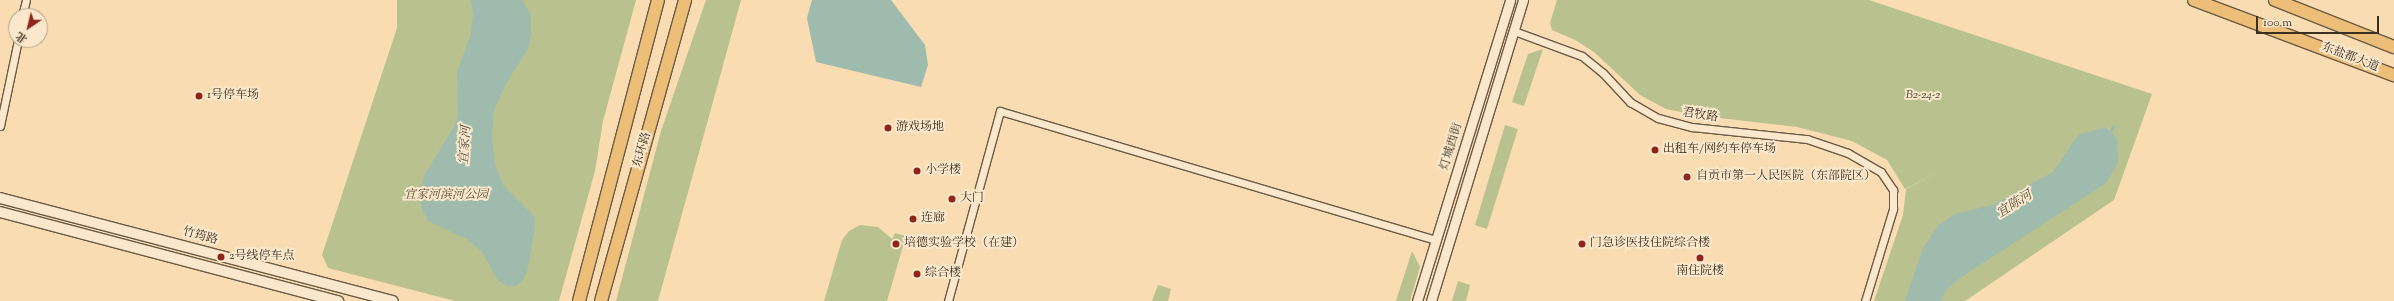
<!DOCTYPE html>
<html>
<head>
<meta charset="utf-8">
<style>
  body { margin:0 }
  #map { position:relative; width:2394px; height:301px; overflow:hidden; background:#f9dcb1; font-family:"Sorts Mill Goudy","Noto Serif SC",serif }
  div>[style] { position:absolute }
  .green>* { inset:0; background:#b9c18f }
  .water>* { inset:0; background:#9ebbae }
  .stream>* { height:2.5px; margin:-1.25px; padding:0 1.25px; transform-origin:1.25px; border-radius:1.25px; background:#9ebbae }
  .roads { filter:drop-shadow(1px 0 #6a5a45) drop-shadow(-1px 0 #6a5a45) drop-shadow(0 1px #6a5a45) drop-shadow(0 -1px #6a5a45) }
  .minor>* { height:7px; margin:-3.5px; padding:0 3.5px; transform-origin:3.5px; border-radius:3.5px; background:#fbe8cc }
  .tertiary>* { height:9px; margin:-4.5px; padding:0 4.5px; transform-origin:4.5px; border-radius:4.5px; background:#fbe8cc }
  .secondary>* { height:10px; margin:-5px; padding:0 5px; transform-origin:5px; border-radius:5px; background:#fbe8cc }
  .trunk>* { height:12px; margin:-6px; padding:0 6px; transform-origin:6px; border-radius:6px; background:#ecbe78 }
  .dots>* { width:11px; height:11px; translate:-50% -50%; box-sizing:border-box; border:2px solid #fbe8cc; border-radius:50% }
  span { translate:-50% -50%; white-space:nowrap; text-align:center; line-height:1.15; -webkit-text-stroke:4px #fbe8cc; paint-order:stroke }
  .street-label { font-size:12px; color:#3a2f21 }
  .poi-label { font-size:12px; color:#3a2f21 }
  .left { translate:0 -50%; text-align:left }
  .park-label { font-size:12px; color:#534c37; font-style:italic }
  .water-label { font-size:13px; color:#535244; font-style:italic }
  .north { position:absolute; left:8px; top:8px; width:40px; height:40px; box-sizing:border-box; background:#fbe8cc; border:1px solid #ae9e88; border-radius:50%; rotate:215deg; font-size:11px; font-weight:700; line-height:16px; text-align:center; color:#3a2f21 }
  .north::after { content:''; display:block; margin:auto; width:14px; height:18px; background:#8f2418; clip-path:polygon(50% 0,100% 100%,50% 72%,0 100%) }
  .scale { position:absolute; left:2256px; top:16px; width:123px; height:18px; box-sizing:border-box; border:2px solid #3a2f21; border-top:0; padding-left:5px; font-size:12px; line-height:14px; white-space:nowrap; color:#3a2f21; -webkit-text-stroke:3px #fbe8cc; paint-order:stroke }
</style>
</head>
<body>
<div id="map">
  <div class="green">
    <div style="clip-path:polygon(397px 0,636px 0,603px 121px,595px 171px,559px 301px,455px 301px,328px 268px,322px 255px,397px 28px)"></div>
    <div style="clip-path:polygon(706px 0,741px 0,658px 301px,616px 301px,661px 131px)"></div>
    <div style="clip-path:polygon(1557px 0,1869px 0,2152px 94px,2114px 200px,1965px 301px,1874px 301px,1903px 215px,1906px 189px,1941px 171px,1905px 189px,1887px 160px,1852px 141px,1797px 127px,1702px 116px,1666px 109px,1640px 95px,1594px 52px,1575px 40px,1552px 30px,1550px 23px)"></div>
    <div style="clip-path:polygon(1543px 49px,1524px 106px,1512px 102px,1528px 54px)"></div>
    <div style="clip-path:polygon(1505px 125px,1518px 129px,1487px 229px,1475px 225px)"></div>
    <div style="clip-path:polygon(860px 225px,878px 227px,892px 239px,895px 233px,906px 236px,887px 301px,824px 301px,842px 240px,849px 231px)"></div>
    <div style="clip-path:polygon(1412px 251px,1420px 267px,1410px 301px,1396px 301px)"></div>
    <div style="clip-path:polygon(1458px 281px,1470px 285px,1466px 301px,1452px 301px)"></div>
    <div style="clip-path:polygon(1158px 285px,1171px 289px,1168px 301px,1152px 301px)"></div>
  </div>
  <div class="water">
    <div style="clip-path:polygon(471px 0,522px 0,531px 15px,531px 34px,528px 49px,507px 82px,494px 110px,492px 139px,495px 164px,503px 185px,534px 216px,535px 227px,527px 272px,521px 282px,515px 286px,507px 286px,498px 280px,482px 252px,468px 240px,428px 221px,421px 207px,420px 189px,425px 174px,454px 127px,458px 115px,457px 72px,471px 34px,473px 14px)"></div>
    <div style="clip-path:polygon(812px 0,891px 0,925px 45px,928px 65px,921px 87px,816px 62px,807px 18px)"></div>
    <div style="clip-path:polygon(2105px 127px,2117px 138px,2118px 162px,2106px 183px,1960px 278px,1945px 291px,1941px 301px,1905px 301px,1923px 248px,1939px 225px,1955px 214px,1992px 205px,2053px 172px,2078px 135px)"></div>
  </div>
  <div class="stream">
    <div style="left:2109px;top:133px;width:7px;rotate:-56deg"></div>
  </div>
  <div class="roads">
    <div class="minor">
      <div style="left:22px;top:16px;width:16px;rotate:-76deg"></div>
      <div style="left:1514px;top:31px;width:72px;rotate:20.2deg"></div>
      <div style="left:1582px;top:56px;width:27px;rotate:39deg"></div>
      <div style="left:1603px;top:73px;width:40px;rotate:47deg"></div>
      <div style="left:1630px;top:102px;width:32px;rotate:30deg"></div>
      <div style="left:1658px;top:118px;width:35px;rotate:15deg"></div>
      <div style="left:1692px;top:127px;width:116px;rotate:6deg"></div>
      <div style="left:1807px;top:139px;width:43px;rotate:18.9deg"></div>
      <div style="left:1848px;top:153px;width:38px;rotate:30deg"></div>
      <div style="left:1881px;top:172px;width:22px;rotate:56deg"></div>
      <div style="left:1893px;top:190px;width:19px;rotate:90deg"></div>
      <div style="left:1893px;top:209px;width:96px;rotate:106.9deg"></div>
      <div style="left:0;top:126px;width:88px;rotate:-78.2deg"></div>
      <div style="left:948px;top:301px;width:197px;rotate:-74.7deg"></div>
      <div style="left:1000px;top:111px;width:455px;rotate:16.5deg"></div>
    </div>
    <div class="tertiary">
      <div style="left:1417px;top:301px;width:315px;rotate:-72.8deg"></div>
      <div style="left:1431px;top:301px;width:315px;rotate:-73deg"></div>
    </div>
    <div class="secondary">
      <div style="left:0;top:198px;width:406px;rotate:14.7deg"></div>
      <div style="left:0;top:212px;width:350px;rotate:14.8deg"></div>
    </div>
    <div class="trunk">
      <div style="left:2194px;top:0;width:214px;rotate:20.6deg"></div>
      <div style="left:2275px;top:0;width:128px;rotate:21.6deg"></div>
      <div style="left:579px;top:301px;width:311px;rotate:-75.3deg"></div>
      <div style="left:601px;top:301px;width:313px;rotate:-74.4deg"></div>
    </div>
  </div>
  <div class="dots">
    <div style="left:199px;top:96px;background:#8f2418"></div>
    <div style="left:888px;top:128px;background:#8f2418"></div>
    <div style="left:1655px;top:150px;background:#8f2418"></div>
    <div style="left:917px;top:171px;background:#8f2418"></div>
    <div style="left:1687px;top:177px;background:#8f2418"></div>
    <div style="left:952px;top:199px;background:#8f2418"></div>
    <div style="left:913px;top:219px;background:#8f2418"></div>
    <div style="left:896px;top:244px;background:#8f2418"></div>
    <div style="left:1582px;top:244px;background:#8f2418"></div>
    <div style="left:221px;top:257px;background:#8f2418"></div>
    <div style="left:1700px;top:258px;background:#8f2418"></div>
    <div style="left:917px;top:274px;background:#8f2418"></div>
  </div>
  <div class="street-label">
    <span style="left:2350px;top:58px;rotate:21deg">东盐都大道</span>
    <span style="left:1700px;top:116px;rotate:8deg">君牧路</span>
    <span style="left:1452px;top:147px;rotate:-73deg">灯城西街</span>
    <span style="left:643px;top:150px;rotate:-74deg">东环路</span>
    <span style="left:200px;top:237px;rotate:15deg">竹筠路</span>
  </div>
  <div class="poi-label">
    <span class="left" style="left:207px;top:96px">1号停车场</span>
    <span class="left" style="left:896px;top:128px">游戏场地</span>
    <span class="left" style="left:1663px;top:150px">出租车/网约车停车场</span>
    <span class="left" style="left:925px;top:171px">小学楼</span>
    <span class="left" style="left:1696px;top:177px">自贡市第一人民医院（东部院区）</span>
    <span class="left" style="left:960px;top:199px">大门</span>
    <span class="left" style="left:921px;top:219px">连廊</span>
    <span class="left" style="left:904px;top:244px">培德实验学校（在建）</span>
    <span class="left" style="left:1590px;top:244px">门急诊医技住院综合楼</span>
    <span class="left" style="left:229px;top:257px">2号线停车点</span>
    <span style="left:1700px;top:272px">南住院楼</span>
    <span class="left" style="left:925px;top:274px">综合楼</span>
  </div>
  <div class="park-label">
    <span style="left:1923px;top:96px">B2-24-2</span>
    <span style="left:446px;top:196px">宜家河滨河公园</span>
  </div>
  <div class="water-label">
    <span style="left:466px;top:145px;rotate:-86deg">宜家河</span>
    <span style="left:2015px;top:205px;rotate:-32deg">宜陈河</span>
  </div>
  <div class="north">北</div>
  <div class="scale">100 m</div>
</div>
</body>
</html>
